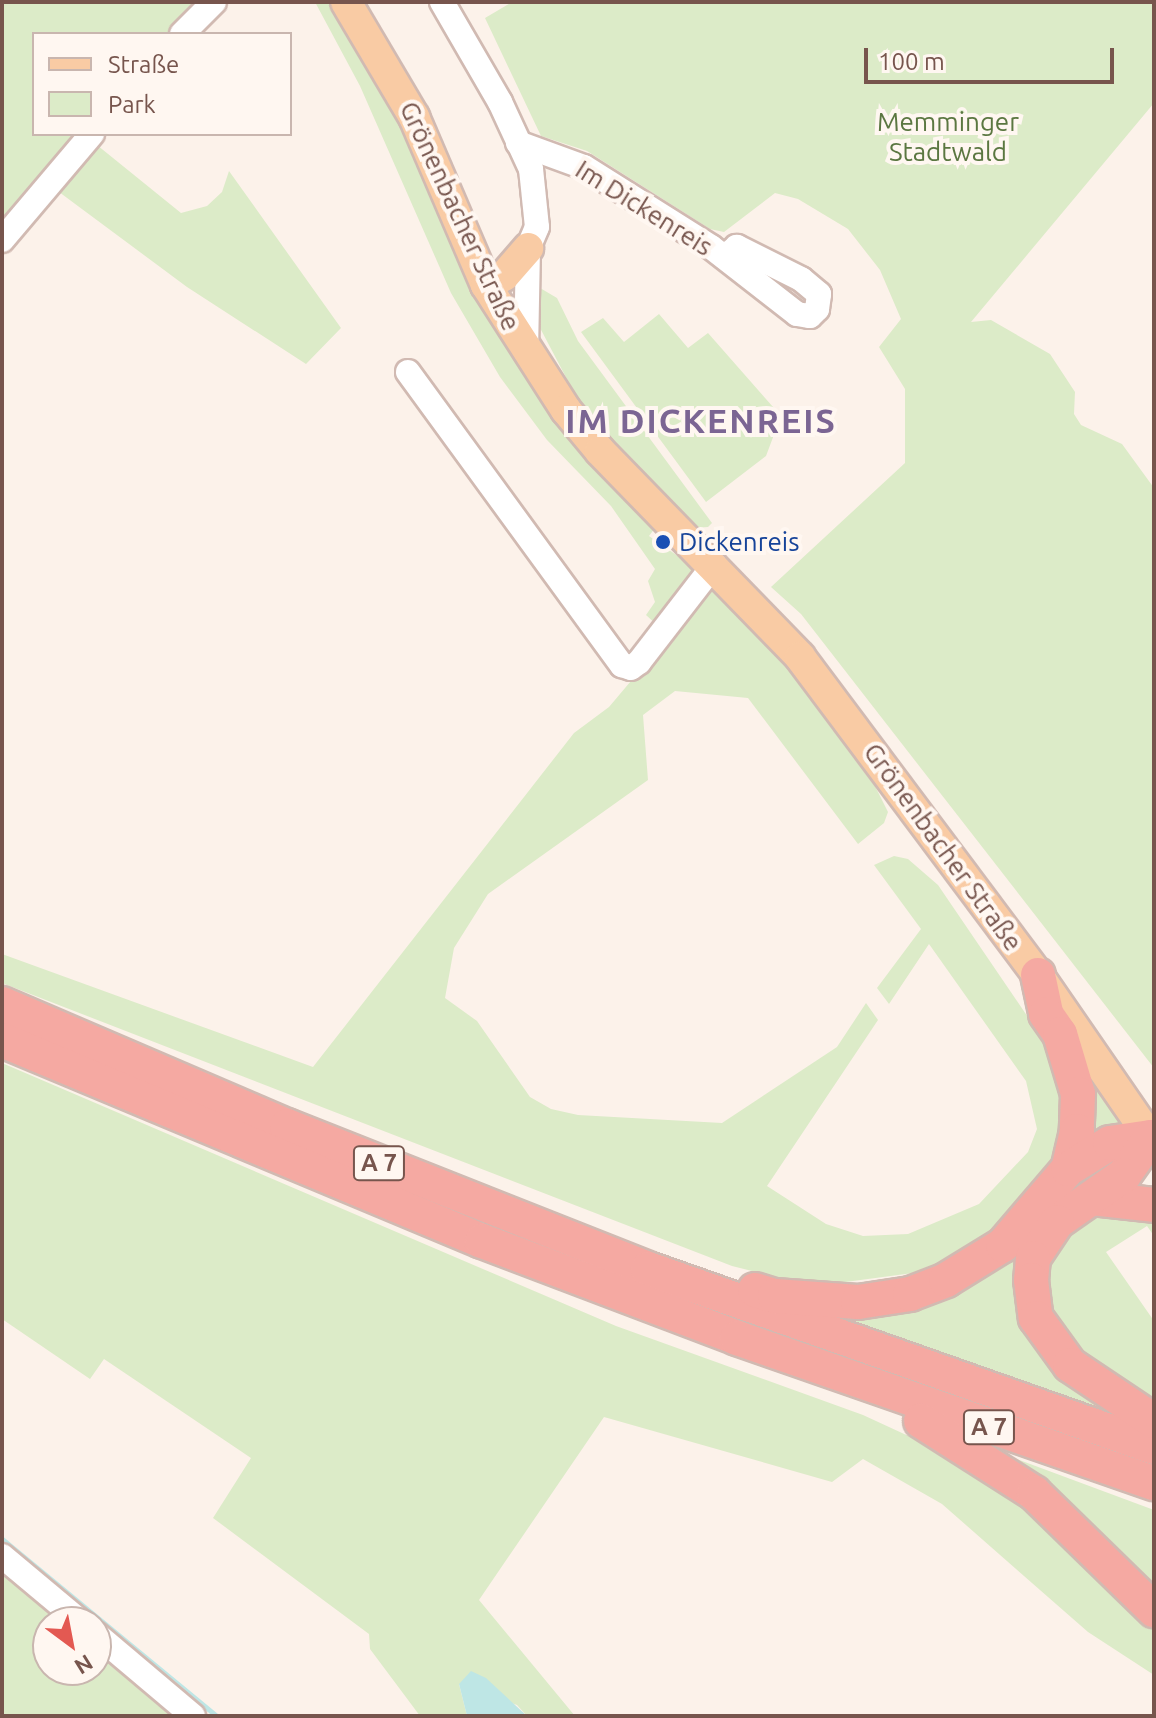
<!DOCTYPE html>
<html>
<head>
<meta charset="utf-8">
<style>
  body { margin:0 }
  #map { position:relative; width:1156px; height:1718px; overflow:hidden; background:#fcf2ea; font-family:Ubuntu,sans-serif }
  div>[style] { position:absolute }
  .green>* { inset:0; background:#dcebc8 }
  .water>* { inset:0; background:#bee6e5 }
  .stream>* { height:5px; margin:-2.5px; padding:0 2.5px; transform-origin:2.5px; border-radius:2.5px; background:#bee6e5 }
  .roads { filter:drop-shadow(2px 0 #d1bab2) drop-shadow(-2px 0 #d1bab2) drop-shadow(0 2px #d1bab2) drop-shadow(0 -2px #d1bab2) }
  .minor>* { height:24px; margin:-12px; padding:0 12px; transform-origin:12px; border-radius:12px; background:#fff }
  .major>* { height:30px; margin:-15px; padding:0 15px; transform-origin:15px; border-radius:15px; background:#f9cba4 }
  .highway>* { height:34px; margin:-17px; padding:0 17px; transform-origin:17px; border-radius:17px; background:#f5a9a2 }
  .dots>* { width:22px; height:22px; translate:-50% -50%; box-sizing:border-box; border:4px solid #fff7f1; border-radius:50% }
  span { translate:-50% -50%; white-space:nowrap; text-align:center; line-height:1.15; -webkit-text-stroke:8px #fff7f1; paint-order:stroke }
  .shield-label span { padding:2px 6px; background:#fff7f1; border:2px solid; border-radius:6px; -webkit-text-stroke-width:0 }
  .shield-label { font-size:24px; color:#77554d; font-weight:700 }
  .park-label { font-size:26px; color:#5b7741 }
  .street-label { font-size:26px; color:#77554d }
  .transit-label { font-size:26px; color:#164399 }
  .left { translate:0 -50%; text-align:left }
  .district-label { font-size:34px; color:#7b6593; font-weight:700; letter-spacing:2px }
  .frame { position:absolute; inset:0; border:4px solid #77554d; pointer-events:none }
  .legend { position:absolute; left:32px; top:32px; width:260px; height:104px; box-sizing:border-box; background:#fff7f1; border:2px solid #c9b6af; margin:0; padding:10px 14px; list-style:none; font-size:24px; color:#77554d }
  .legend li { display:flex; align-items:center; gap:16px; height:40px }
  .legend b { width:40px; border:2px solid #c9b6af }
  .north { position:absolute; left:32px; top:1606px; width:80px; height:80px; box-sizing:border-box; background:#fff7f1; border:2px solid #c9b6af; border-radius:50%; rotate:148deg; font-size:22px; font-weight:700; line-height:32px; text-align:center; color:#77554d }
  .north::after { content:''; display:block; margin:auto; width:28px; height:36px; background:#e35952; clip-path:polygon(50% 0,100% 100%,50% 72%,0 100%) }
  .scale { position:absolute; left:864px; top:48px; width:250px; height:36px; box-sizing:border-box; border:4px solid #77554d; border-top:0; padding-left:10px; font-size:24px; line-height:28px; white-space:nowrap; color:#77554d; -webkit-text-stroke:6px #fff7f1; paint-order:stroke }
</style>
</head>
<body>
<div id="map">
  <div class="green">
    <div style="clip-path:polygon(2px 2px,208px 2px,175px 34px,34px 34px,34px 134px,85px 134px,2px 233px)"></div>
    <div style="clip-path:polygon(315px 2px,332px 2px,375px 69px,492px 322px,512px 354px,655px 528px,649px 536px,695px 568px,695px 577px,659px 627px,646px 615px,655px 602px,648px 581px,655px 569px,611px 506px,547px 440px,500px 377px,451px 293px,360px 86px)"></div>
    <div style="clip-path:polygon(512px 2px,1154px 2px,1154px 103px,971px 322px,991px 320px,1050px 354px,1075px 392px,1074px 414px,1081px 425px,1122px 444px,1154px 488px,1154px 1068px,801px 614px,771px 587px,905px 463px,905px 389px,879px 347px,901px 319px,880px 270px,848px 229px,798px 199px,775px 193px,724px 232px,710px 229px,587px 151px,541px 136px,485px 18px)"></div>
    <div style="clip-path:polygon(92px 141px,181px 213px,207px 206px,222px 192px,229px 171px,341px 328px,306px 364px,187px 287px,55px 189px)"></div>
    <div style="clip-path:polygon(535px 285px,557px 298px,578px 341px,712px 523px,708px 527px,693px 528px,589px 421px,539px 326px)"></div>
    <div style="clip-path:polygon(659px 314px,688px 348px,708px 333px,781px 416px,766px 456px,706px 502px,581px 332px,603px 318px,624px 342px)"></div>
    <div style="clip-path:polygon(712px 585px,777px 648px,869px 774px,888px 812px,884px 823px,858px 844px,748px 698px,675px 691px,643px 715px,648px 780px,488px 894px,454px 948px,445px 998px,477px 1021px,530px 1097px,551px 1109px,578px 1115px,722px 1123px,837px 1047px,866px 1003px,878px 1020px,767px 1186px,826px 1224px,863px 1236px,908px 1234px,979px 1204px,1028px 1152px,1037px 1129px,1026px 1081px,929px 944px,889px 1004px,877px 988px,921px 929px,874px 865px,894px 856px,908px 859px,938px 885px,1051px 1051px,1062px 1087px,1064px 1128px,1042px 1179px,995px 1232px,928px 1271px,838px 1283px,788px 1280px,732px 1266px,2px 983px,2px 954px,313px 1067px,574px 733px,609px 707px)"></div>
    <div style="clip-path:polygon(1082px 1062px,1127px 1128px,1084px 1147px)"></div>
    <div style="clip-path:polygon(2px 1063px,616px 1326px,863px 1415px,993px 1475px,1154px 1626px,1154px 1675px,1088px 1632px,942px 1504px,863px 1459px,832px 1482px,604px 1417px,479px 1600px,575px 1716px,527px 1716px,517px 1705px,459px 1684px,467px 1716px,420px 1716px,370px 1649px,369px 1634px,213px 1518px,251px 1458px,104px 1359px,90px 1379px,2px 1319px)"></div>
    <div style="clip-path:polygon(1126px 1147px,1020px 1278px,1122px 1419px,826px 1316px,871px 1310px)"></div>
    <div style="clip-path:polygon(1101px 1209px,1154px 1216px,1154px 1236px,1147px 1226px,1106px 1252px,1154px 1321px,1154px 1409px,1114px 1386px,1045px 1316px,1048px 1252px,1059px 1234px)"></div>
    <div style="clip-path:polygon(987px 1448px,1154px 1510px,1154px 1598px)"></div>
    <div style="clip-path:polygon(2px 1570px,64px 1622px,48px 1622px,48px 1670px,96px 1670px,96px 1648px,178px 1716px,2px 1716px)"></div>
  </div>
  <div class="water">
    <div style="clip-path:polygon(471px 1671px,486px 1678px,527px 1716px,467px 1716px,459px 1684px)"></div>
  </div>
  <div class="stream">
    <div style="left:2px;top:1539px;width:278px;rotate:39.5deg"></div>
  </div>
  <div class="roads">
    <div class="minor">
      <div style="left:442px;top:2px;width:116px;rotate:59.9deg"></div>
      <div style="left:500px;top:102px;width:74px;rotate:65.2deg"></div>
      <div style="left:531px;top:169px;width:58px;rotate:84.1deg"></div>
      <div style="left:537px;top:227px;width:23px;rotate:113deg"></div>
      <div style="left:528px;top:248px;width:104px;rotate:91.1deg"></div>
      <div style="left:182px;top:34px;width:45px;rotate:-45deg"></div>
      <div style="left:518px;top:143px;width:70px;rotate:20deg"></div>
      <div style="left:584px;top:167px;width:150px;rotate:32.2deg"></div>
      <div style="left:711px;top:247px;width:109px;rotate:37.9deg"></div>
      <div style="left:797px;top:314px;width:13px;rotate:9deg"></div>
      <div style="left:810px;top:316px;width:10px;rotate:-45deg"></div>
      <div style="left:817px;top:309px;width:15px;rotate:-82deg"></div>
      <div style="left:819px;top:294px;width:23px;rotate:-140deg"></div>
      <div style="left:801px;top:279px;width:72px;rotate:-153.4deg"></div>
      <div style="left:737px;top:247px;width:16px;rotate:142deg"></div>
      <div style="left:2px;top:240px;width:139px;rotate:-49.7deg"></div>
      <div style="left:408px;top:372px;width:363px;rotate:53.9deg"></div>
      <div style="left:622px;top:665px;width:9px;rotate:18deg"></div>
      <div style="left:631px;top:668px;width:10px;rotate:-37deg"></div>
      <div style="left:639px;top:662px;width:123px;rotate:-52.3deg"></div>
      <div style="left:2px;top:1556px;width:103px;rotate:39.9deg"></div>
      <div style="left:96px;top:1634px;width:127px;rotate:40.2deg"></div>
    </div>
    <div class="major">
      <div style="left:346px;top:2px;width:134px;rotate:59.4deg"></div>
      <div style="left:414px;top:117px;width:183px;rotate:66.8deg"></div>
      <div style="left:486px;top:285px;width:148px;rotate:57.4deg"></div>
      <div style="left:566px;top:410px;width:53px;rotate:50.3deg"></div>
      <div style="left:600px;top:451px;width:287px;rotate:45.8deg"></div>
      <div style="left:800px;top:657px;width:397px;rotate:53.2deg"></div>
      <div style="left:1038px;top:975px;width:204px;rotate:55.4deg"></div>
      <div style="left:486px;top:285px;width:20px;rotate:-27deg"></div>
      <div style="left:504px;top:276px;width:37px;rotate:-49deg"></div>
    </div>
    <div class="highway">
      <div style="left:1038px;top:975px;width:40px;rotate:78deg"></div>
      <div style="left:1046px;top:1014px;width:24px;rotate:55deg"></div>
      <div style="left:1060px;top:1034px;width:63px;rotate:73.3deg"></div>
      <div style="left:1078px;top:1094px;width:37px;rotate:92deg"></div>
      <div style="left:1077px;top:1131px;width:39px;rotate:103deg"></div>
      <div style="left:2px;top:1004px;width:310px;rotate:23.2deg"></div>
      <div style="left:287px;top:1126px;width:388px;rotate:21.6deg"></div>
      <div style="left:648px;top:1269px;width:536px;rotate:19.38deg"></div>
      <div style="left:2px;top:1040px;width:520px;rotate:22.72deg"></div>
      <div style="left:482px;top:1241px;width:273px;rotate:20.8deg"></div>
      <div style="left:737px;top:1338px;width:441px;rotate:19.2deg"></div>
      <div style="left:1092px;top:1198px;width:62px;rotate:6.4deg"></div>
      <div style="left:755px;top:1290px;width:21px;rotate:17deg"></div>
      <div style="left:775px;top:1296px;width:83px;rotate:4.1deg"></div>
      <div style="left:858px;top:1302px;width:53px;rotate:-8.7deg"></div>
      <div style="left:910px;top:1294px;width:39px;rotate:-21deg"></div>
      <div style="left:946px;top:1280px;width:67px;rotate:-31.6deg"></div>
      <div style="left:1003px;top:1245px;width:100px;rotate:-49.5deg"></div>
      <div style="left:1068px;top:1169px;width:49px;rotate:-31.8deg"></div>
      <div style="left:1110px;top:1143px;width:41px;rotate:-8.3deg"></div>
      <div style="left:1151px;top:1137px;width:47px;rotate:125.4deg"></div>
      <div style="left:1124px;top:1175px;width:82px;rotate:145deg"></div>
      <div style="left:1057px;top:1222px;width:43px;rotate:123.7deg"></div>
      <div style="left:1033px;top:1258px;width:22px;rotate:95deg"></div>
      <div style="left:1031px;top:1280px;width:38px;rotate:83deg"></div>
      <div style="left:1036px;top:1318px;width:58px;rotate:54.1deg"></div>
      <div style="left:1070px;top:1365px;width:101px;rotate:33.7deg"></div>
      <div style="left:921px;top:1421px;width:134px;rotate:32.5deg"></div>
      <div style="left:1034px;top:1493px;width:168px;rotate:44.3deg"></div>
    </div>
  </div>
  <div class="dots">
    <div style="left:663px;top:542px;background:#1a4fb4"></div>
  </div>
  <div class="shield-label">
    <span style="left:379px;top:1163px">A 7</span>
    <span style="left:989px;top:1427px">A 7</span>
  </div>
  <div class="park-label">
    <span style="left:948px;top:137px">Memminger<br>Stadtwald</span>
  </div>
  <div class="street-label">
    <span style="left:644px;top:208px;rotate:32deg">Im Dickenreis</span>
    <span style="left:460px;top:216px;rotate:65deg">Grönenbacher Straße</span>
    <span style="left:943px;top:847px;rotate:54deg">Grönenbacher Straße</span>
  </div>
  <div class="transit-label">
    <span class="left" style="left:679px;top:542px">Dickenreis</span>
  </div>
  <div class="district-label">
    <span style="left:701px;top:421px">IM DICKENREIS</span>
  </div>
  <div class="frame"></div>
  <ul class="legend">
  <li><b style="height:10px;background:#f9cba4"></b>Straße</li>
  <li><b style="height:22px;background:#dcebc8"></b>Park</li>
  </ul>
  <div class="north">N</div>
  <div class="scale">100 m</div>
</div>
</body>
</html>
